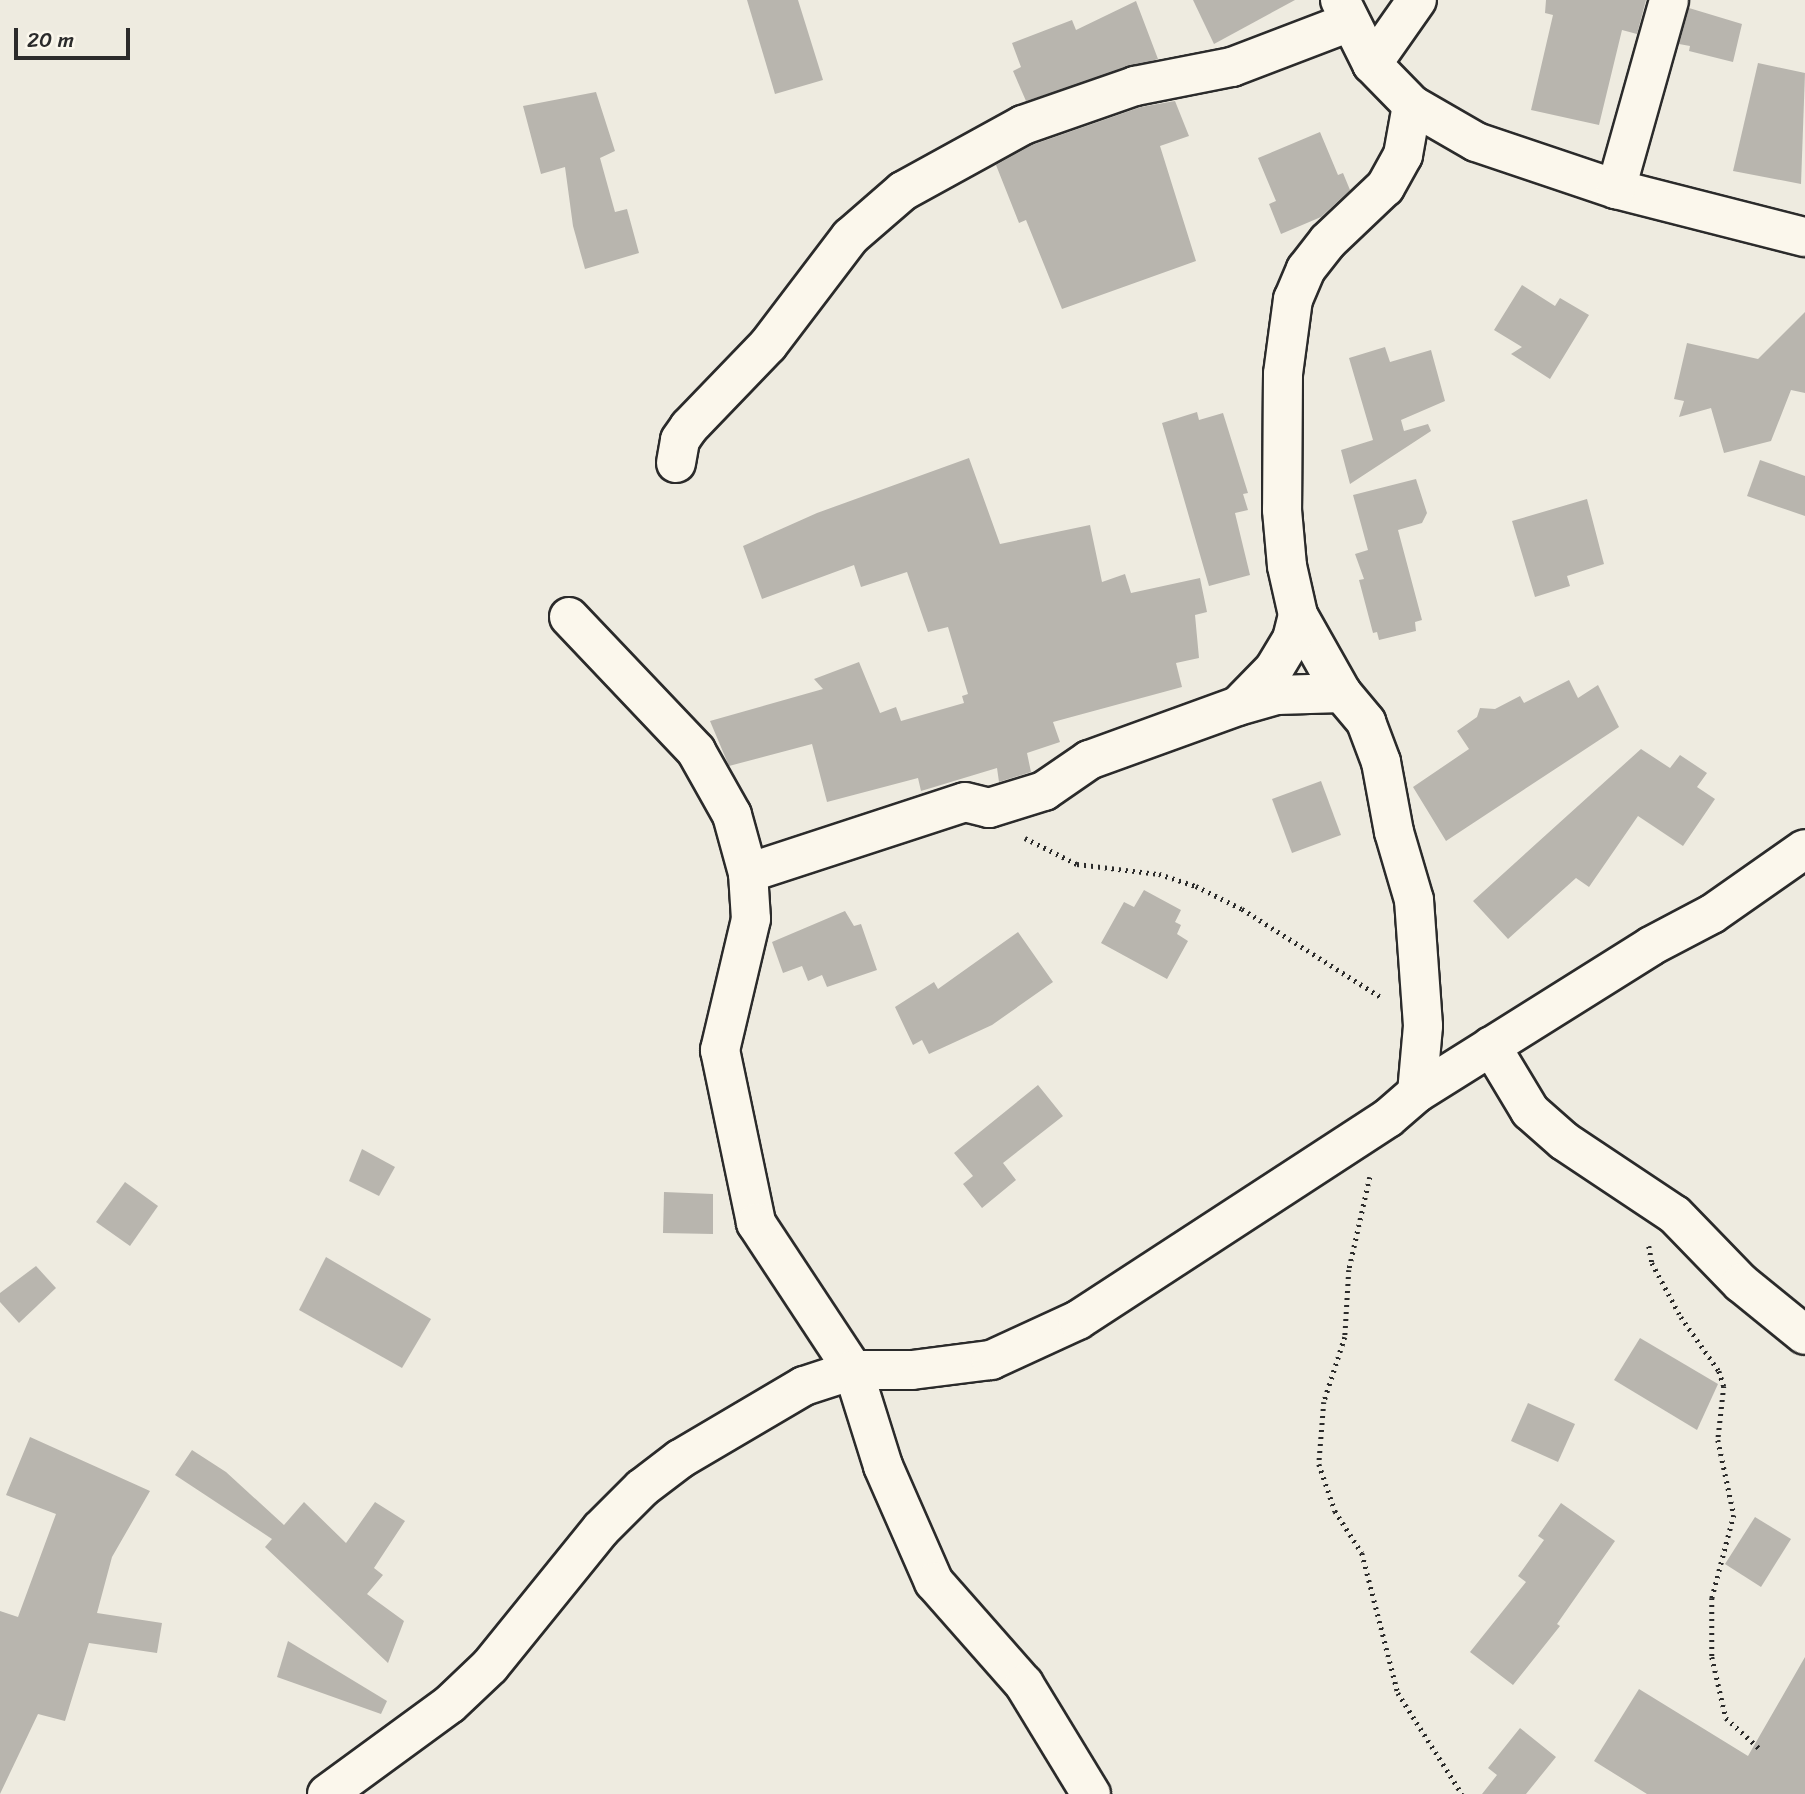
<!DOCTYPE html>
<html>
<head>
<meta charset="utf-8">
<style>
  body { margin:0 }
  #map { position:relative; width:1805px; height:1794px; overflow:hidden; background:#eeebe0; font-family:Sriracha,sans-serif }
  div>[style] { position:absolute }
  .building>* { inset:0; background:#b8b5ae }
  .path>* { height:4.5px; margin-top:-2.25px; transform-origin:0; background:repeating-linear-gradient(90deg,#2b2b2b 0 2px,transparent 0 7px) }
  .roads { filter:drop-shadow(2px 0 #2b2b2b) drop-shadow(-2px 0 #2b2b2b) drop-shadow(0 2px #2b2b2b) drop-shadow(0 -2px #2b2b2b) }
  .street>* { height:38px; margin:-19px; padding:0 19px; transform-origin:19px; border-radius:19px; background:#fbf7ec }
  span { translate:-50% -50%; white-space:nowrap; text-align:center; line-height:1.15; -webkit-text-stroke:6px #fbf7ec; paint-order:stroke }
  .scale { position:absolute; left:14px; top:28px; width:116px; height:32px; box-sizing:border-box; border:4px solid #2b2b2b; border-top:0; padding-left:9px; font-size:21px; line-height:24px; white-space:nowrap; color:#2b2b2b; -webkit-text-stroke:5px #fbf7ec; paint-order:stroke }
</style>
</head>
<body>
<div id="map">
  <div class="building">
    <div style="clip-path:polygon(747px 0,798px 0,823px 80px,775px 94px)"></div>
    <div style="clip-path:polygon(1193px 0,1295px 0,1214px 44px)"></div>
    <div style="clip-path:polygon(1546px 0,1646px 0,1637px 34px,1622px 30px,1599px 125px,1531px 110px,1553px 15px,1545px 13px)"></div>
    <div style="clip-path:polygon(1136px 1px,1158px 59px,1026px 101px,1013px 71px,1021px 67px,1012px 43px,1072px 20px,1076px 30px)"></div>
    <div style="clip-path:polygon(1689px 8px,1742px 24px,1733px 62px,1689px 51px,1690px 46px,1679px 44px)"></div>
    <div style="clip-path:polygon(1758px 63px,1805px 73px,1801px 184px,1733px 171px)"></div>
    <div style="clip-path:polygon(596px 92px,615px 151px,600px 158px,615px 212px,627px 209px,639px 253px,585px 269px,573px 226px,565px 167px,541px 174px,523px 106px)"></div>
    <div style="clip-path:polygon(1175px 101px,1189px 136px,1160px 146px,1196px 261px,1062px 309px,1026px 220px,1019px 223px,996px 165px,1032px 145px,1141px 107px)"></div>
    <div style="clip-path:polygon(1320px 132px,1338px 175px,1343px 173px,1350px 190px,1321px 217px,1281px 234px,1269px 204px,1276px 201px,1258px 158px)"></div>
    <div style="clip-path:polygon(1522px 285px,1555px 306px,1560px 298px,1589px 315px,1550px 379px,1511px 354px,1522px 347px,1494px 330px)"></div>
    <div style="clip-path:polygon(1805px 312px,1805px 393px,1791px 390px,1771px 441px,1724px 453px,1711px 408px,1679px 417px,1684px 401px,1674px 399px,1687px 343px,1758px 359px)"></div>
    <div style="clip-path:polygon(1385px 347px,1390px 362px,1431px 350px,1445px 401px,1401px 420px,1404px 431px,1428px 424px,1431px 431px,1350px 484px,1341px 450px,1373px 440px,1349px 358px)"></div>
    <div style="clip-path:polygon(1197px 412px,1199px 420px,1223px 413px,1248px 493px,1243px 494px,1248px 510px,1235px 513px,1250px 575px,1209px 586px,1162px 423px)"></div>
    <div style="clip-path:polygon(969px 458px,1000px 544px,1090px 525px,1102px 582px,1125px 574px,1131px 593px,1200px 578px,1207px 612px,1195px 615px,1199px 658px,1176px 663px,1182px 687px,1053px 722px,1060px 742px,1027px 753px,1031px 772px,999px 782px,997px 768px,921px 791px,918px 778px,827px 802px,812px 744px,729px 766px,710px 721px,823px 689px,814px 679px,859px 662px,880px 713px,896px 707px,901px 721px,964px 703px,962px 696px,968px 694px,948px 627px,928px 632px,907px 572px,861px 587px,854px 565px,762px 599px,743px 546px,817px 513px)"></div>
    <div style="clip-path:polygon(1760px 460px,1805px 476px,1805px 516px,1747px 496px)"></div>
    <div style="clip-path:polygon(1416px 479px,1427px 513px,1422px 523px,1398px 530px,1422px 620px,1415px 622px,1416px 631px,1379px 640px,1377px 632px,1373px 633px,1359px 580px,1364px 579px,1355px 554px,1368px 550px,1353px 495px)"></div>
    <div style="clip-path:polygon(1587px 499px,1604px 564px,1567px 576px,1570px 586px,1535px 597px,1512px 521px)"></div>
    <div style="clip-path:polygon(1569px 680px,1578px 698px,1598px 685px,1619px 727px,1446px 841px,1413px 787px,1469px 749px,1457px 731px,1477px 717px,1480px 708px,1495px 709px,1520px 696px,1524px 703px)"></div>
    <div style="clip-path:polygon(1641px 749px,1670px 768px,1680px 755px,1707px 773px,1697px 787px,1715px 799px,1683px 846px,1638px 816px,1589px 887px,1576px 878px,1508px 939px,1473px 901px)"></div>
    <div style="clip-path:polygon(1321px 781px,1341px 835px,1292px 853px,1272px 799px)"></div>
    <div style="clip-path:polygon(1144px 890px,1181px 910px,1175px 922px,1181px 925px,1177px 934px,1188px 941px,1167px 979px,1101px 943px,1124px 902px,1134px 907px)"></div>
    <div style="clip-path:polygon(845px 911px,854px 926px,861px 924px,877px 970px,827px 987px,822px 975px,808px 981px,802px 966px,783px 973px,772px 942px)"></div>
    <div style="clip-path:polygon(1018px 932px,1053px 982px,992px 1025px,929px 1054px,922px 1040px,913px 1045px,895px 1007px,934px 982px,938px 989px)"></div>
    <div style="clip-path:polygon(1038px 1085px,1063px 1116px,1003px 1163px,1016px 1180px,982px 1208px,963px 1184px,973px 1176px,954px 1153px)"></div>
    <div style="clip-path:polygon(362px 1149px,395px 1167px,379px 1196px,349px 1181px)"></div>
    <div style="clip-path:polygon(125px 1182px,158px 1206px,130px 1246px,96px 1222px)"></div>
    <div style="clip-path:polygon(664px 1192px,713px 1194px,713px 1234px,663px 1233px)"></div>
    <div style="clip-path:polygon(326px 1257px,431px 1319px,402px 1368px,299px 1310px)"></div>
    <div style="clip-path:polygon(36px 1266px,56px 1288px,19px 1323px,0 1302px,0 1293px)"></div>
    <div style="clip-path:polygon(1640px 1338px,1718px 1384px,1697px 1430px,1614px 1380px)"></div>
    <div style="clip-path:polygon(1528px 1403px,1575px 1424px,1558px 1462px,1511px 1441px)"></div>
    <div style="clip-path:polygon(30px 1437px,150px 1491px,112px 1557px,97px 1613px,162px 1623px,157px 1653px,89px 1643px,65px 1721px,38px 1714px,0 1794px,0 1611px,18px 1617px,56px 1514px,6px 1495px)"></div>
    <div style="clip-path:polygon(192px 1450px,226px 1472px,284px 1525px,304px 1502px,346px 1543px,375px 1502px,405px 1521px,374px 1568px,383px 1575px,367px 1594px,404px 1621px,388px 1663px,265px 1547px,272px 1539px,175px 1475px)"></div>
    <div style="clip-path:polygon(1561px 1503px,1615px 1541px,1557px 1624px,1560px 1626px,1513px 1685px,1470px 1652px,1526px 1582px,1518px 1576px,1544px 1540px,1538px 1536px)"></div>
    <div style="clip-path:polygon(1755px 1517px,1791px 1539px,1761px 1587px,1725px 1564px)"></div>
    <div style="clip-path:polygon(288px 1641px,387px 1701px,381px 1714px,277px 1677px)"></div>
    <div style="clip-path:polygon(1805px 1657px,1805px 1794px,1647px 1794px,1594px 1761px,1639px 1689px,1748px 1756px)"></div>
    <div style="clip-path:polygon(1520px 1728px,1556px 1757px,1526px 1794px,1482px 1794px,1497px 1775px,1488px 1768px)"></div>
  </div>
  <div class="path">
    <div style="left:1025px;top:838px;width:58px;rotate:26.6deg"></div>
    <div style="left:1077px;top:864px;width:83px;rotate:7deg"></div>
    <div style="left:1159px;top:874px;width:39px;rotate:18deg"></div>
    <div style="left:1196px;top:886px;width:51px;rotate:26.6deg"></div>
    <div style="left:1242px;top:909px;width:166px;rotate:32.4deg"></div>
    <div style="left:1370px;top:1177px;width:95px;rotate:102.7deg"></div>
    <div style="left:1349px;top:1270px;width:67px;rotate:93.4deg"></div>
    <div style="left:1345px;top:1337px;width:68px;rotate:107.9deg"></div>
    <div style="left:1324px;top:1402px;width:62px;rotate:94.6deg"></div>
    <div style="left:1319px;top:1464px;width:50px;rotate:71.2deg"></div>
    <div style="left:1335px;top:1511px;width:50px;rotate:57.3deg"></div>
    <div style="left:1362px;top:1553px;width:145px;rotate:75.6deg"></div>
    <div style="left:1398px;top:1693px;width:120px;rotate:57.6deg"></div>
    <div style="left:1649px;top:1246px;width:17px;rotate:80deg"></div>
    <div style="left:1652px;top:1263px;width:61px;rotate:61.8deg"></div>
    <div style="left:1681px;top:1317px;width:66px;rotate:54.9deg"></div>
    <div style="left:1719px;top:1371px;width:16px;rotate:72deg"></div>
    <div style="left:1724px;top:1386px;width:54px;rotate:96.3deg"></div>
    <div style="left:1718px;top:1440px;width:77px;rotate:78deg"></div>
    <div style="left:1734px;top:1515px;width:86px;rotate:104.8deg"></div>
    <div style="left:1712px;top:1598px;width:59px;rotate:90deg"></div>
    <div style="left:1712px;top:1657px;width:63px;rotate:77.1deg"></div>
    <div style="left:1726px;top:1718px;width:46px;rotate:42.4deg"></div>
  </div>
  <div class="roads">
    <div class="street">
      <div style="left:1340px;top:0;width:72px;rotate:63.4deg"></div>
      <div style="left:1372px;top:64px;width:57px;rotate:45.7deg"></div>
      <div style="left:1412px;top:105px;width:74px;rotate:30deg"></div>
      <div style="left:1476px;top:142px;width:148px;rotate:18.6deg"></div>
      <div style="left:1616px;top:189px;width:195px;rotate:14.3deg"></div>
      <div style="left:1372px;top:64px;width:78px;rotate:-54.9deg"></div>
      <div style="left:1412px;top:105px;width:51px;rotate:100.2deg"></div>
      <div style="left:1403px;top:155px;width:37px;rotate:119deg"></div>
      <div style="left:1385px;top:187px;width:79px;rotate:136.5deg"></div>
      <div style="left:1328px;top:241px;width:36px;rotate:128deg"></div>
      <div style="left:1306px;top:269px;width:33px;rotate:113deg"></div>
      <div style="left:1293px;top:299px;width:76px;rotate:97.6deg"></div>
      <div style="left:1283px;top:374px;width:136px;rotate:90.4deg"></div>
      <div style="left:1282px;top:510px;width:56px;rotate:84.9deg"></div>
      <div style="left:1287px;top:566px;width:50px;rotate:77.3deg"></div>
      <div style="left:1298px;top:615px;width:90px;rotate:60.6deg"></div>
      <div style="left:1342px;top:693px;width:38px;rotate:50deg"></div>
      <div style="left:1366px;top:722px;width:43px;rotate:69.4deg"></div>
      <div style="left:1381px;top:762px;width:71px;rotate:79.5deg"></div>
      <div style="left:1394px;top:832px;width:71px;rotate:73.6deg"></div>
      <div style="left:1414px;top:900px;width:126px;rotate:85.9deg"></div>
      <div style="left:1423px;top:1026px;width:67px;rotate:95.1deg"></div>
      <div style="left:1616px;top:189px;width:196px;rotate:-74.3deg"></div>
      <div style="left:676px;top:463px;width:23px;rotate:-80deg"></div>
      <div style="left:680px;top:440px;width:16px;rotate:-55deg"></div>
      <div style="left:689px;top:427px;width:114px;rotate:-46.1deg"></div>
      <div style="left:768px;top:345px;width:136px;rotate:-52.8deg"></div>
      <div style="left:850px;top:237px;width:70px;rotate:-41deg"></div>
      <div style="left:903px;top:191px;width:137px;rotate:-28.8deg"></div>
      <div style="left:1023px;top:125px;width:119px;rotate:-19.2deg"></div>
      <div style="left:1135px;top:86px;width:99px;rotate:-11.1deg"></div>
      <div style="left:1232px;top:67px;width:126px;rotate:-20.9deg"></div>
      <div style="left:569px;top:617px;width:185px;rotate:46.5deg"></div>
      <div style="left:696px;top:751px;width:73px;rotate:60.6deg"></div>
      <div style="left:732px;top:815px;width:60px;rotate:74.6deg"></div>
      <div style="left:748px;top:873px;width:46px;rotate:86.3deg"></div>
      <div style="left:751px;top:919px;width:135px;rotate:103.3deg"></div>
      <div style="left:720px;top:1050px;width:177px;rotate:78.2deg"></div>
      <div style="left:756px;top:1223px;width:176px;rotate:56.6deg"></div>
      <div style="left:853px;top:1370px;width:101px;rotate:72.6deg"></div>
      <div style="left:883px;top:1466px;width:127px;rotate:66.3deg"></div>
      <div style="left:934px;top:1582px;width:136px;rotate:48.6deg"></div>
      <div style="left:1024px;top:1684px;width:129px;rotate:58.7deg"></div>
      <div style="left:1239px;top:705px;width:50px;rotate:-45.8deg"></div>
      <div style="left:1274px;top:669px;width:35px;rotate:-59deg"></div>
      <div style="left:1292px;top:639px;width:25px;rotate:-76deg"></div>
      <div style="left:748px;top:873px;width:228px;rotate:-18.1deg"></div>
      <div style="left:965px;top:802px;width:25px;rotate:14deg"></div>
      <div style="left:989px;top:808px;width:58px;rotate:-17.2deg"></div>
      <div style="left:1044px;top:791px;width:55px;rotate:-34.6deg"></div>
      <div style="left:1089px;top:760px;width:158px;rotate:-19.9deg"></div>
      <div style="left:1238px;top:706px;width:41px;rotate:-15.8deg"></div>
      <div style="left:1277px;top:695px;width:65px;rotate:-1.8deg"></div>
      <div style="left:1491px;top:1046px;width:76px;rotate:59deg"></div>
      <div style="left:1530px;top:1111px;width:45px;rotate:41.4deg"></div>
      <div style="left:1564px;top:1141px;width:133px;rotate:33.7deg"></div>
      <div style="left:1675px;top:1215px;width:95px;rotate:45.9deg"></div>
      <div style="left:1741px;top:1283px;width:82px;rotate:39.1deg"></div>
      <div style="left:327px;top:1794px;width:152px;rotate:-36.2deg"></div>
      <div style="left:450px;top:1704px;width:55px;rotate:-43.5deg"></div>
      <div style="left:490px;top:1666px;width:176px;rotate:-51deg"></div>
      <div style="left:601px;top:1529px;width:58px;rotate:-45deg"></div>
      <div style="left:642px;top:1488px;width:48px;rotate:-37.3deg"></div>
      <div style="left:680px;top:1459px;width:144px;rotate:-30.5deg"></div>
      <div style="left:804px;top:1386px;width:52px;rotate:-18.1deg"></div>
      <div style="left:853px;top:1370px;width:59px"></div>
      <div style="left:912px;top:1370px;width:80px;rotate:-7.2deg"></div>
      <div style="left:991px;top:1360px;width:96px;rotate:-24.7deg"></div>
      <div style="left:1078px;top:1320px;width:370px;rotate:-33.1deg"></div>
      <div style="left:1388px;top:1118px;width:38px;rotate:-41deg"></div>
      <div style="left:1417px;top:1093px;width:276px;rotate:-32.1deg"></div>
      <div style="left:1651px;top:946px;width:69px;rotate:-27.7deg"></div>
      <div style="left:1712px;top:914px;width:113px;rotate:-35deg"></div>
    </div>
  </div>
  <div class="scale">20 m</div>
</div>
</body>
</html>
